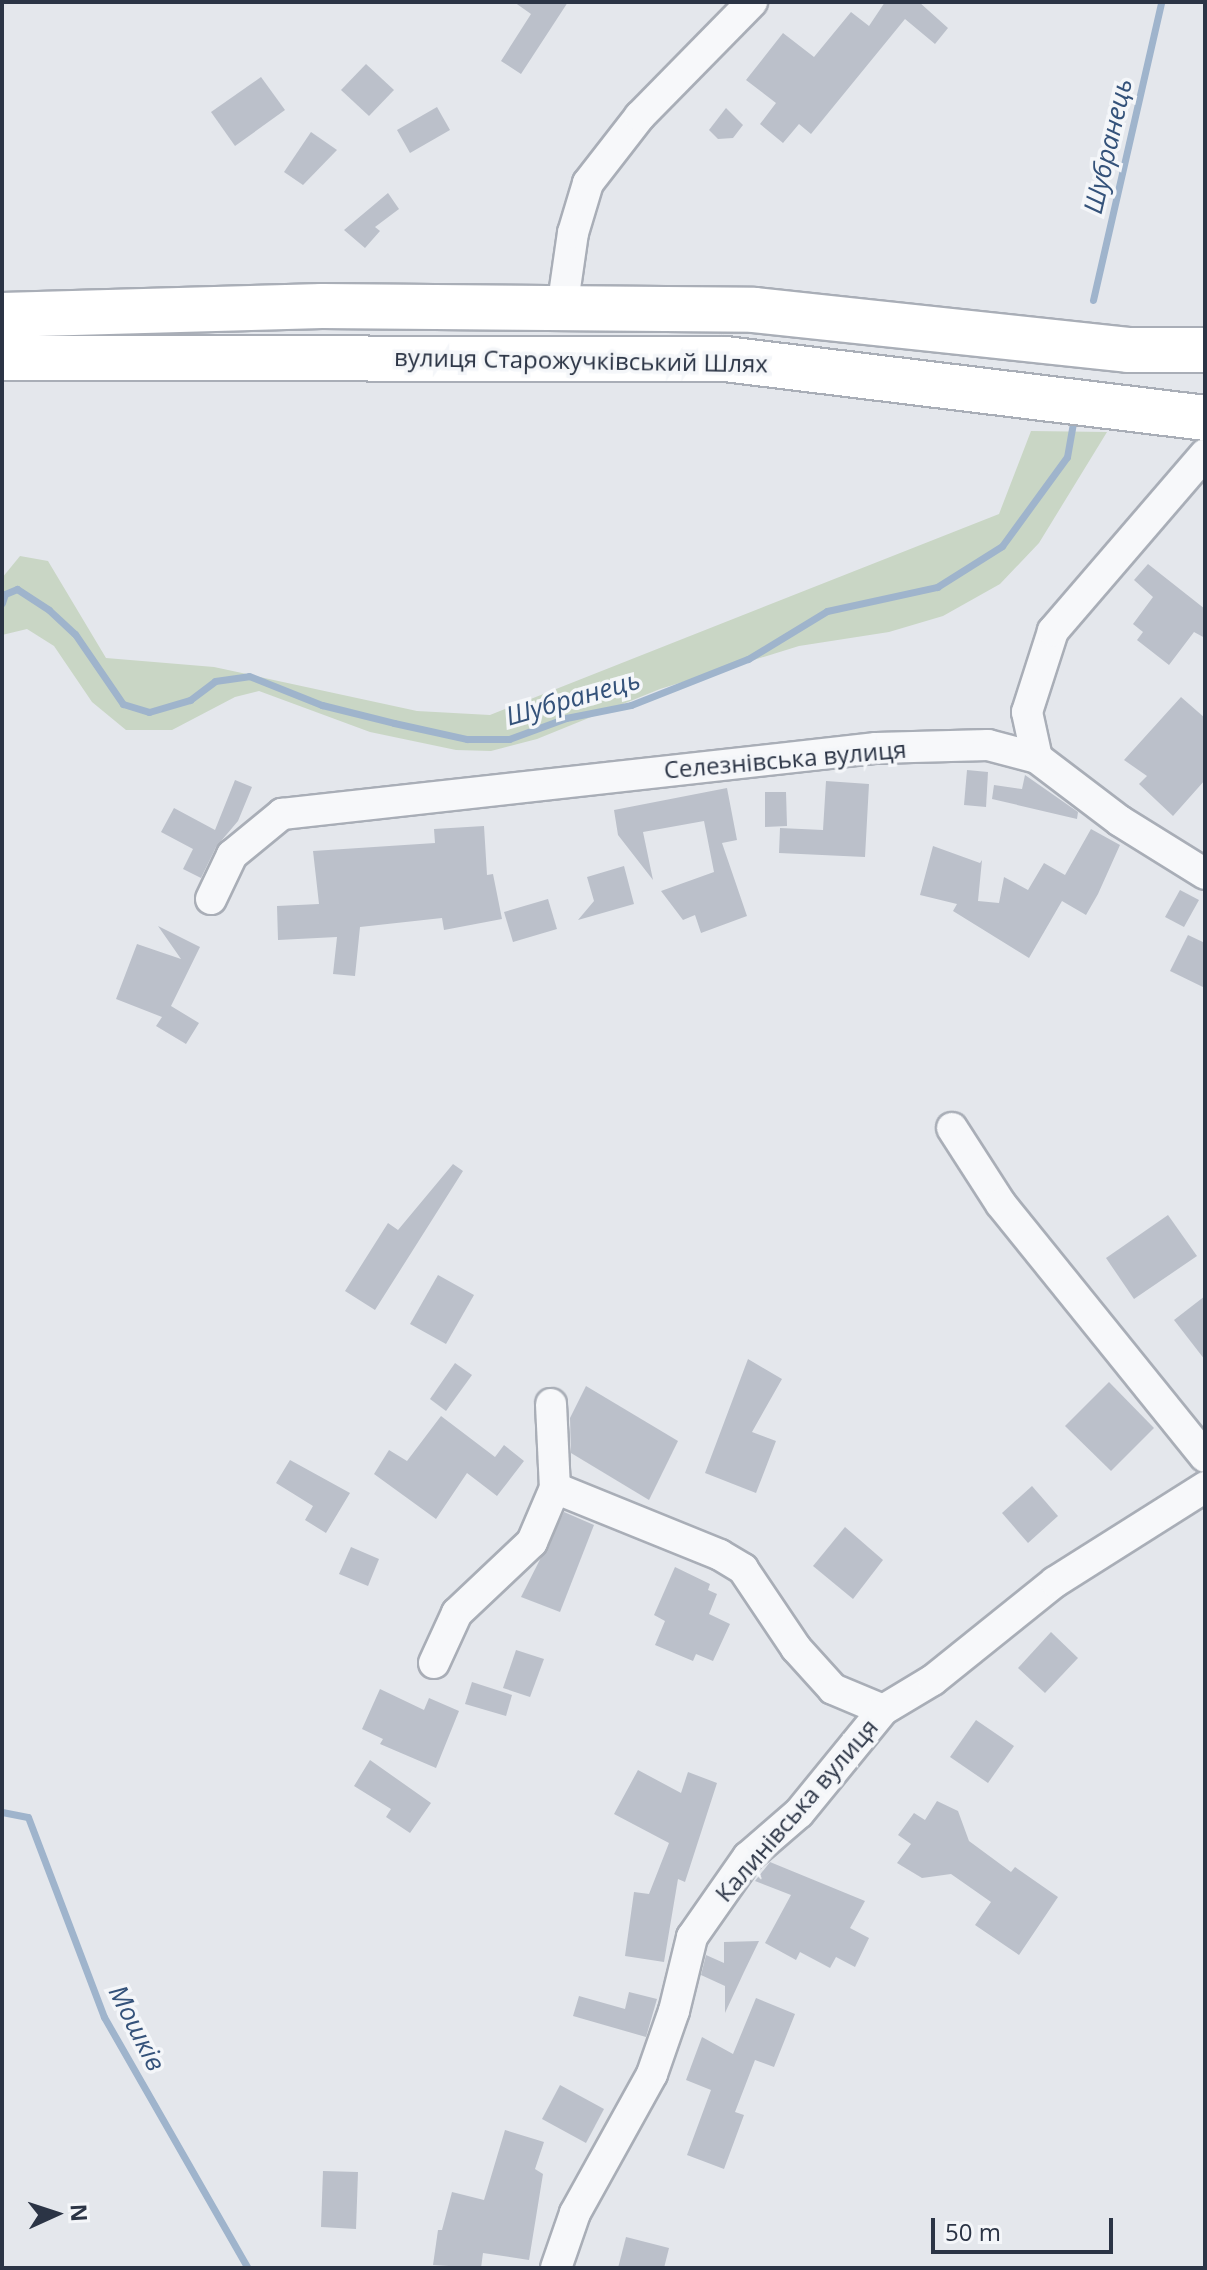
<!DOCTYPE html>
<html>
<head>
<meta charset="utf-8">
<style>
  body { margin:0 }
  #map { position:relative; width:1207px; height:2270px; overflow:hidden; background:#e4e7ec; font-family:"Open Sans",sans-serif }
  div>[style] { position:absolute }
  .green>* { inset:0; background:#c9d6c5 }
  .stream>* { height:7px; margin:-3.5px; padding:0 3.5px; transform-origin:3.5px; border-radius:3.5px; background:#9fb4cc }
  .building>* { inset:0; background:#bbc0ca }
  .roads { filter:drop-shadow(2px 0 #a9aeb7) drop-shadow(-2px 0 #a9aeb7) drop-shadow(0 2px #a9aeb7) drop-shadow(0 -2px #a9aeb7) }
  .street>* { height:30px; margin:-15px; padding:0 15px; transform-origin:15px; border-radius:15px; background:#f7f8fa }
  .primary>* { height:44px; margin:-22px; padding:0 22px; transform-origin:22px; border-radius:22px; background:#fff }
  span { translate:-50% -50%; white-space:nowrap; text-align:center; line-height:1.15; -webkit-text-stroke:7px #f4f6f9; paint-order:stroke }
  .street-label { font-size:24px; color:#2b3445 }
  .water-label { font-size:26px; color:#34527a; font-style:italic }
  .frame { position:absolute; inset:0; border:4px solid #2b3445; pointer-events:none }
  .north { position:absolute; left:16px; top:2174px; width:80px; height:80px; -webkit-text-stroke:6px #f4f6f9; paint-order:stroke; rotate:87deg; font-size:22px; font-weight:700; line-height:32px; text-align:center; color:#2b3445 }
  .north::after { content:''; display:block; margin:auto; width:28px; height:36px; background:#2b3445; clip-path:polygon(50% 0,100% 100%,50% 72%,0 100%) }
  .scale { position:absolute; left:931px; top:2218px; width:182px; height:36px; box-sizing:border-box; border:4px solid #2b3445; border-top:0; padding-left:10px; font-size:24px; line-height:28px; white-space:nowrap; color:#2b3445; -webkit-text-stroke:6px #f4f6f9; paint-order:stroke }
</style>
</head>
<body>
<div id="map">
  <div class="green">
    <div style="clip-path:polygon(1031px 431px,1107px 432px,1039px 543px,1000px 584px,943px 616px,889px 632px,799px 646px,660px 689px,537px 739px,491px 751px,456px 750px,370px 732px,259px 691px,235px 697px,172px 730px,126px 730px,92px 702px,54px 646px,27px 629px,2px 635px,2px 578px,20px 556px,48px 561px,106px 658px,214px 667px,417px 711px,490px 715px,999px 514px)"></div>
  </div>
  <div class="stream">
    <div style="left:1093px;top:300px;width:306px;rotate:-77.1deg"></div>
    <div style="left:2px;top:603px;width:9px;rotate:-72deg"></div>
    <div style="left:5px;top:594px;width:13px;rotate:-23deg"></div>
    <div style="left:17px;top:589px;width:38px;rotate:33deg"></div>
    <div style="left:49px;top:610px;width:35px;rotate:43deg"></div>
    <div style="left:75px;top:634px;width:85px;rotate:55.6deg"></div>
    <div style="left:123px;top:704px;width:27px;rotate:17deg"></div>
    <div style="left:149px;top:712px;width:43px;rotate:-16.3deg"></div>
    <div style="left:190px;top:700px;width:31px;rotate:-37deg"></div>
    <div style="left:215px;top:681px;width:34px;rotate:-8deg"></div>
    <div style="left:249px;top:676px;width:79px;rotate:21.7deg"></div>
    <div style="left:322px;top:705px;width:74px;rotate:14deg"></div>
    <div style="left:394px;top:723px;width:75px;rotate:12.4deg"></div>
    <div style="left:467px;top:739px;width:42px"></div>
    <div style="left:509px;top:739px;width:61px;rotate:-20.2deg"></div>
    <div style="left:566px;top:718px;width:66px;rotate:-11.3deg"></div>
    <div style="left:631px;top:705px;width:126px;rotate:-21.5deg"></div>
    <div style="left:748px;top:659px;width:92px;rotate:-31.3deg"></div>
    <div style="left:827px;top:611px;width:113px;rotate:-12.3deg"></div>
    <div style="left:937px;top:587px;width:77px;rotate:-32.2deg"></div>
    <div style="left:1002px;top:546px;width:110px;rotate:-53.9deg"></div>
    <div style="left:1067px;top:457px;width:39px;rotate:-80deg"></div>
    <div style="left:2px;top:1812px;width:26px;rotate:11deg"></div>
    <div style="left:28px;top:1817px;width:214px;rotate:69.2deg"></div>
    <div style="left:104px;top:2017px;width:289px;rotate:60.2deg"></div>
  </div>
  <div class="building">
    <div style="clip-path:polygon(514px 2px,568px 2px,521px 74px,501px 61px,531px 14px)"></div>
    <div style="clip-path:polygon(885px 2px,919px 2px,948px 28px,935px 44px,905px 19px,811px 134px,799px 124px,783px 143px,760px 124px,776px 103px,746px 80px,783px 33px,814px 57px,851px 12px,869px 26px)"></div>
    <div style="clip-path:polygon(366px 64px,394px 90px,369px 116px,341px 90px)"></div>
    <div style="clip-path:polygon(261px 77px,285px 110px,235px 146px,211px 112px)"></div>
    <div style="clip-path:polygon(437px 107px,450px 130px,410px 153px,397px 130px)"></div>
    <div style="clip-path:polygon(726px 108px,743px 125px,733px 138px,718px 139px,709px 130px)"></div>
    <div style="clip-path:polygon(311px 132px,337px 150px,303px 185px,284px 172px)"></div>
    <div style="clip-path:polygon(388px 193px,399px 209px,375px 227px,380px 231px,365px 248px,344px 230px)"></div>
    <div style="clip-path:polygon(1148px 564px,1205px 609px,1205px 638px,1194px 632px,1169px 665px,1137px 640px,1143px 632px,1133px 624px,1153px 597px,1134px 580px)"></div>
    <div style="clip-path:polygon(1181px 697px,1205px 718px,1205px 780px,1173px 816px,1139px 784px,1147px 776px,1124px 760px)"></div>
    <div style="clip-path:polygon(967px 770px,988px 772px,986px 807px,964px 805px)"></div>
    <div style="clip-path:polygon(1025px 775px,1078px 812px,1077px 819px,992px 799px,994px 785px,1022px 789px)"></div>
    <div style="clip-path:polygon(235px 780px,252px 787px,238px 821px,216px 847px,201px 878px,183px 869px,193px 849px,161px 832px,174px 808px,215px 830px)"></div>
    <div style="clip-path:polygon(826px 781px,869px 784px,865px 857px,779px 853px,780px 828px,823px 830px)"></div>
    <div style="clip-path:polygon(727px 788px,737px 840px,722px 843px,747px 916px,701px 933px,695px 915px,683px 920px,661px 891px,714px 872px,704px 821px,643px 832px,653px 880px,618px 835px,614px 810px)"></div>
    <div style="clip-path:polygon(765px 792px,786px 792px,787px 826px,765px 827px)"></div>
    <div style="clip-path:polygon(484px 826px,487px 875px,493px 874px,502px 919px,444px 930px,442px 918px,360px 927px,355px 976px,333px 974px,337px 937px,278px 940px,277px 906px,319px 904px,313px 851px,435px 843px,434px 829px)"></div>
    <div style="clip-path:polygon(1091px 829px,1120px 845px,1098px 894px,1086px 915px,1062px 901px,1029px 958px,953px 911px,957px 904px,920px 895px,933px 846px,980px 863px,982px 860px,978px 901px,999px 903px,1004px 877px,1028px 890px,1044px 863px,1065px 875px)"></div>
    <div style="clip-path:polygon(624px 866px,634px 904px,578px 920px,594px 901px,587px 877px)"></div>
    <div style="clip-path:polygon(1180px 890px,1199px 900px,1184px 927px,1165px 917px)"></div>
    <div style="clip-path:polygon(548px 899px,557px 929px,513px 942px,504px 912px)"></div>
    <div style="clip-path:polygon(158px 926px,200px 947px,171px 1006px,199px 1023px,186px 1044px,156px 1026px,162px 1017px,116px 999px,137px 944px,181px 959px)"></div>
    <div style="clip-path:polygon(1188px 935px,1205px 943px,1205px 988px,1170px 971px)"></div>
    <div style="clip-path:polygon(453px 1164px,463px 1171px,375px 1310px,345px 1291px,388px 1223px,398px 1230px)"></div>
    <div style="clip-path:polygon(1168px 1215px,1197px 1256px,1134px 1299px,1106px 1258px)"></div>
    <div style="clip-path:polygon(438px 1275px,474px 1295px,446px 1344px,410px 1324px)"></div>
    <div style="clip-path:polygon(1205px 1296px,1205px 1360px,1174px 1320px)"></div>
    <div style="clip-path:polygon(748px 1359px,782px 1379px,752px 1432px,776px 1441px,756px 1493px,705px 1473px)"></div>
    <div style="clip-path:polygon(455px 1363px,472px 1375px,446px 1411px,430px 1399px)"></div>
    <div style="clip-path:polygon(1109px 1382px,1154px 1428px,1111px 1471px,1065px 1426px)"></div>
    <div style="clip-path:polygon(586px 1386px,678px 1441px,649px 1500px,571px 1453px,570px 1418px)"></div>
    <div style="clip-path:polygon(441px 1416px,495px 1457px,504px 1445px,524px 1461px,497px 1496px,467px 1473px,436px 1519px,374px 1474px,389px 1450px,407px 1461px)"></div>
    <div style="clip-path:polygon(290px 1460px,350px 1493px,326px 1533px,305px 1520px,313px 1506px,276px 1483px)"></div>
    <div style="clip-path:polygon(1032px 1486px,1058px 1516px,1028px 1543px,1002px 1513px)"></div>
    <div style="clip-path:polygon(564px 1512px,594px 1525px,560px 1612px,521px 1597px)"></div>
    <div style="clip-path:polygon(845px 1527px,883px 1560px,853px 1599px,813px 1566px)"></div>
    <div style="clip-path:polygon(351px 1547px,379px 1559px,368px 1586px,339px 1574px)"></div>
    <div style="clip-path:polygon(675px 1567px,710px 1584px,708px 1590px,717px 1594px,709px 1614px,730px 1624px,713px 1661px,696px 1654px,693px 1661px,655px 1645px,665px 1621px,654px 1615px)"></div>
    <div style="clip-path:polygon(1051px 1632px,1078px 1658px,1045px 1693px,1018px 1668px)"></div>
    <div style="clip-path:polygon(516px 1650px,544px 1659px,530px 1697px,503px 1688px)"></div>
    <div style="clip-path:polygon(472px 1682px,512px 1695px,506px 1716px,465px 1704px)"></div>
    <div style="clip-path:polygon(380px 1689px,424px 1710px,429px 1698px,459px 1711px,436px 1768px,380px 1744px,383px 1739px,362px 1729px)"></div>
    <div style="clip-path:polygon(976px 1720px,1014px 1746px,988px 1783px,950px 1757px)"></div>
    <div style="clip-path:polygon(370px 1760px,431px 1803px,410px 1833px,386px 1817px,391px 1809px,354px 1786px)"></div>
    <div style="clip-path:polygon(638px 1770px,681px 1793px,688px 1772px,717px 1783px,685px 1882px,678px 1879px,664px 1962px,625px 1956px,634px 1892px,649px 1894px,669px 1843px,614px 1814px)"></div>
    <div style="clip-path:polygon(937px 1801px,958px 1811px,969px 1841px,1011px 1872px,1015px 1867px,1058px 1897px,1019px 1955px,975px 1925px,991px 1902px,951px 1874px,922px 1878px,897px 1863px,911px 1844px,898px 1835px,914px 1813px,925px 1820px)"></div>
    <div style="clip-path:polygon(770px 1862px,865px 1901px,850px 1928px,869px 1938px,855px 1967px,836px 1957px,830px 1968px,800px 1952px,796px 1960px,765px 1943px,791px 1895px,755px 1881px)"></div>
    <div style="clip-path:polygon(759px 1941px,744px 1972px,725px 2013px,725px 1986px,701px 1975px,706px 1955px,724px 1963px,724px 1942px)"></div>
    <div style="clip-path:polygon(629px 1992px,657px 1999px,646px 2037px,573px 2016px,579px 1996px,625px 2009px)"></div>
    <div style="clip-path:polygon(756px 1998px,795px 2014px,774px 2067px,755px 2060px,735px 2112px,744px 2115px,724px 2169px,687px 2155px,711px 2090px,686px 2080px,702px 2037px,733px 2054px)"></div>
    <div style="clip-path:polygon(560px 2085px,604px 2109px,586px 2143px,542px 2119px)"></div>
    <div style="clip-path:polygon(505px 2130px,544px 2142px,535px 2169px,543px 2174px,529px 2260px,483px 2253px,481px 2268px,433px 2265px,438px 2230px,442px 2230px,452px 2192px,484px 2200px)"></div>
    <div style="clip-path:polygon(323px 2171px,358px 2172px,356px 2229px,321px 2227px)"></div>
    <div style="clip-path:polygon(626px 2237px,669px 2248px,664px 2268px,618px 2268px)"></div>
  </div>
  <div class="roads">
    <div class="street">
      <div style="left:562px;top:309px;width:77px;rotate:-81.8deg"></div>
      <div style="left:573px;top:233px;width:52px;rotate:-73.3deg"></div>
      <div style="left:588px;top:183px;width:85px;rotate:-52.2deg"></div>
      <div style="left:640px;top:116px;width:160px;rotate:-45.5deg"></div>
      <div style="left:1037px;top:758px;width:104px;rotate:37.2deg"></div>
      <div style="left:1120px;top:821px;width:100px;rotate:31.9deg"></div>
      <div style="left:211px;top:899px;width:49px;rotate:-64.5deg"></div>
      <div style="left:232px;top:855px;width:65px;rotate:-39.4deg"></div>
      <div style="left:282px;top:814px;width:598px;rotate:-6.34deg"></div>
      <div style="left:876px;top:748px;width:112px;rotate:-1.5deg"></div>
      <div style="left:988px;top:745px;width:51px;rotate:14.9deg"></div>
      <div style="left:1037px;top:758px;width:47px;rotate:-102.3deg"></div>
      <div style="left:1027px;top:712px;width:85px;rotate:-72.2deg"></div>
      <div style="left:1053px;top:631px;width:233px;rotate:-49.3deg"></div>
      <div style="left:952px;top:1128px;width:90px;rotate:57.2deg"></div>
      <div style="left:1001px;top:1204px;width:325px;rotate:51.1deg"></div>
      <div style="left:551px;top:1404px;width:84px;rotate:87.3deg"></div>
      <div style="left:434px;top:1663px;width:55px;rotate:-65.3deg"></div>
      <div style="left:457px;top:1613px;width:103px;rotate:-43.4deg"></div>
      <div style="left:532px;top:1542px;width:59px;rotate:-66.9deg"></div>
      <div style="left:555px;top:1488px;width:178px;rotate:22.1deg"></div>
      <div style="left:720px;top:1555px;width:27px;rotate:31deg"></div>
      <div style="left:743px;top:1569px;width:95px;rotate:56.1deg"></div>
      <div style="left:796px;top:1648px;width:55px;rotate:47.9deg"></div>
      <div style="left:833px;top:1689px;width:54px;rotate:22.8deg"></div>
      <div style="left:556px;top:2268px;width:58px;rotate:-70.9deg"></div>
      <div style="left:575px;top:2213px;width:159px;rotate:-61deg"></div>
      <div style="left:652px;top:2074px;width:67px;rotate:-70.8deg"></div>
      <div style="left:674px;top:2011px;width:76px;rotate:-76.3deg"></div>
      <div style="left:692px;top:1937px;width:98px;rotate:-55deg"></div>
      <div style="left:748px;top:1857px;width:67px;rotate:-40.8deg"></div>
      <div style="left:799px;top:1813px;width:133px;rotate:-50.8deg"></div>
      <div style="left:883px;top:1710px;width:58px;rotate:-31deg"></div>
      <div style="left:933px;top:1680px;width:156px;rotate:-38.8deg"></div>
      <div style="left:1055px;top:1582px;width:178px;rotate:-32.3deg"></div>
    </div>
    <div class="primary">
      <div style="left:2px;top:315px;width:320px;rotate:-1.6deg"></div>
      <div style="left:322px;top:306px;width:432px;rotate:0.5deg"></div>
      <div style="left:754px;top:310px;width:376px;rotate:6.1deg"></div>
      <div style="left:1128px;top:350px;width:77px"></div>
      <div style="left:2px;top:358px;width:723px;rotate:0.08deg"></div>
      <div style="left:725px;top:359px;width:484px;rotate:7deg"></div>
    </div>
  </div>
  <div class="street-label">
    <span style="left:581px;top:360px;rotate:1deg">вулиця Старожучківський Шлях</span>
    <span style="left:785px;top:759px;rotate:-5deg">Селезнівська вулиця</span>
    <span style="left:796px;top:1810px;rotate:-49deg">Калинівська вулиця</span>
  </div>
  <div class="water-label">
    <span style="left:1108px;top:146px;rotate:-77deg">Шубранець</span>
    <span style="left:573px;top:698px;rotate:-16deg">Шубранець</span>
    <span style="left:137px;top:2028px;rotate:63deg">Мошків</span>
  </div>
  <div class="frame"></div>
  <div class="north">N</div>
  <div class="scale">50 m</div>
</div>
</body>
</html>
